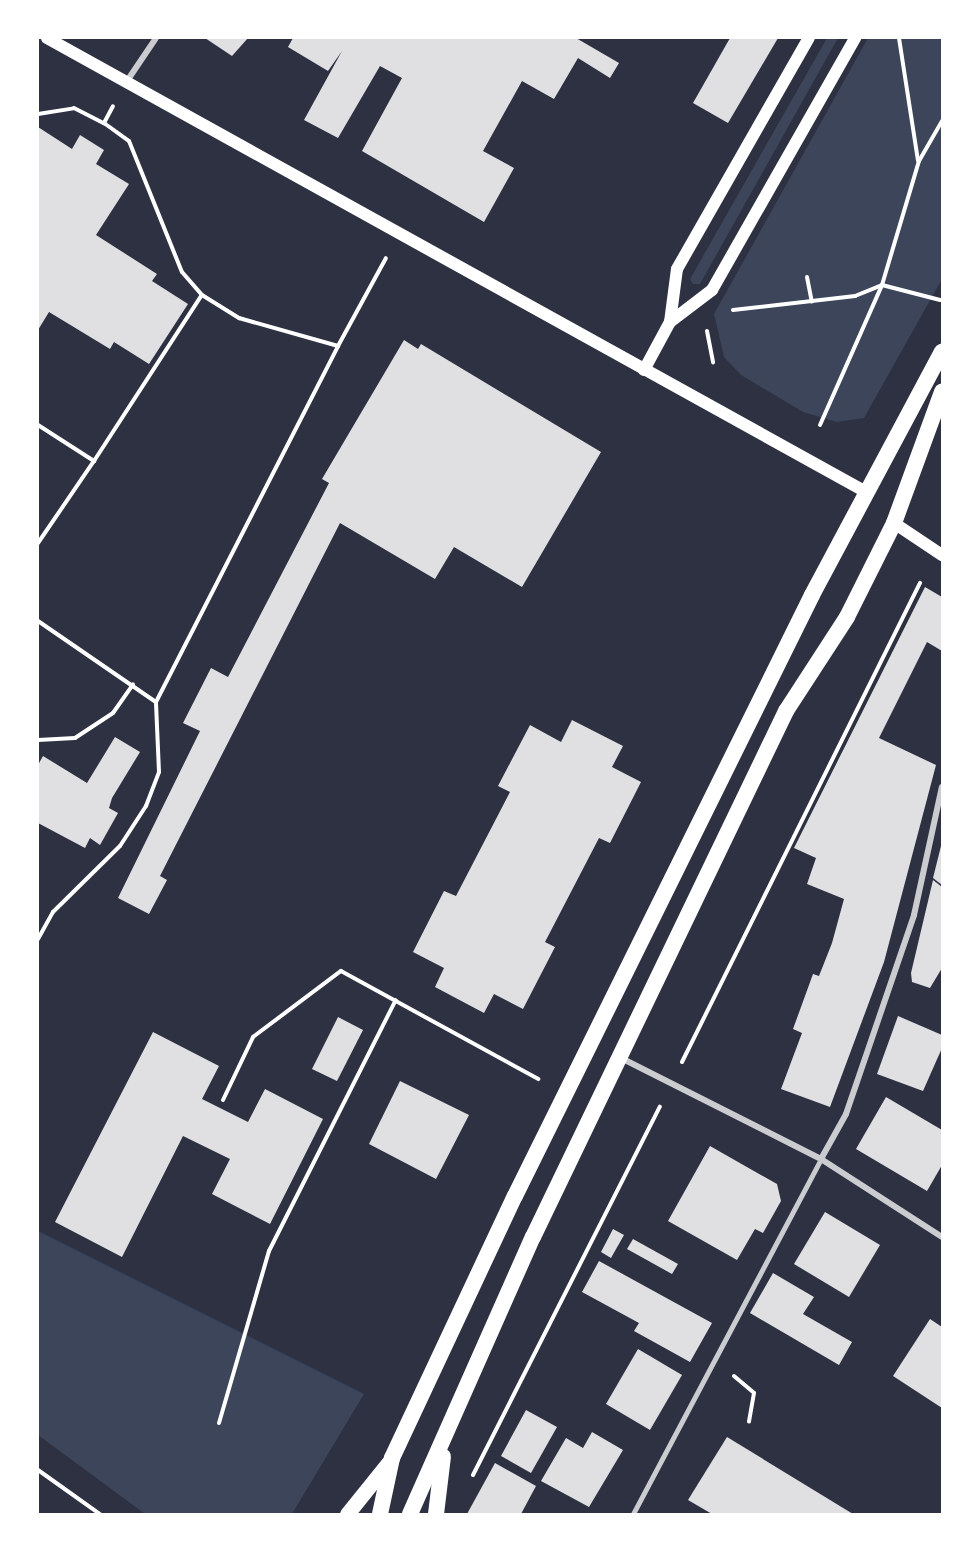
<!DOCTYPE html>
<html>
<head>
<meta charset="utf-8">
<style>
  body { margin:0 }
  #map { position:relative; width:980px; height:1552px; overflow:hidden; background:#2d3142; font-family:Lato,sans-serif }
  div>[style] { position:absolute }
  .green>* { inset:0; background:#3c4559 }
  .building>* { inset:0; background:#e0e0e3 }
  .path>* { height:4px; margin:-2px; padding:0 2px; transform-origin:2px; border-radius:2px; background:#fff }
  .service>* { height:4.5px; margin:-2.25px; padding:0 2.25px; transform-origin:2.25px; border-radius:2.25px; background:#caccd0 }
  .minor>* { height:6px; margin:-3px; padding:0 3px; transform-origin:3px; border-radius:3px; background:#caccd0 }
  .secondary>* { height:12px; margin:-6px; padding:0 6px; transform-origin:6px; border-radius:6px; background:#fff }
  .primary>* { height:15px; margin:-7.5px; padding:0 7.5px; transform-origin:7.5px; border-radius:7.5px; background:#fff }
  .trunk>* { height:16px; margin:-8px; padding:0 8px; transform-origin:8px; border-radius:8px; background:#fff }
  span { translate:-50% -50%; white-space:nowrap; text-align:center; line-height:1.15; -webkit-text-stroke:6px #fff; paint-order:stroke }
  .frame { position:absolute; inset:0; border:39px solid #fff; pointer-events:none }
</style>
</head>
<body>
<div id="map">
  <div class="green">
    <div style="clip-path:polygon(827px 38px,838px 38px,700px 284px,693px 284px,690px 279px)"></div>
    <div style="clip-path:polygon(868px 38px,942px 38px,942px 279px,864px 418px,837px 422px,803px 412px,741px 375px,724px 357px,714px 314px)"></div>
    <div style="clip-path:polygon(38px 1231px,364px 1394px,292px 1514px,145px 1514px,38px 1435px)"></div>
  </div>
  <div class="building">
    <div style="clip-path:polygon(205px 38px,248px 38px,232px 56px)"></div>
    <div style="clip-path:polygon(293px 38px,576px 38px,619px 63px,610px 78px,578px 58px,554px 99px,522px 81px,483px 151px,514px 168px,484px 222px,362px 151px,402px 78px,380px 66px,338px 138px,304px 120px,342px 51px,328px 71px,288px 47px)"></div>
    <div style="clip-path:polygon(730px 38px,778px 38px,728px 123px,693px 103px)"></div>
    <div style="clip-path:polygon(38px 127px,72px 149px,80px 135px,104px 150px,96px 164px,129px 184px,96px 235px,157px 274px,152px 281px,188px 304px,149px 364px,114px 342px,110px 349px,49px 312px,38px 330px)"></div>
    <div style="clip-path:polygon(404px 340px,418px 349px,421px 344px,601px 452px,522px 587px,454px 547px,435px 579px,340px 523px,160px 876px,167px 880px,149px 914px,118px 898px,200px 731px,183px 723px,211px 668px,228px 677px,329px 483px,322px 479px)"></div>
    <div style="clip-path:polygon(925px 587px,942px 597px,942px 651px,927px 642px,879px 738px,936px 765px,884px 962px,830px 1107px,781px 1089px,802px 1033px,793px 1029px,813px 974px,819px 976px,832px 943px,844px 899px,807px 884px,816px 858px,794px 848px)"></div>
    <div style="clip-path:polygon(572px 720px,623px 746px,612px 767px,641px 782px,610px 843px,599px 838px,545px 942px,555px 947px,523px 1009px,494px 994px,484px 1013px,435px 987px,444px 968px,413px 952px,444px 891px,456px 896px,510px 792px,498px 786px,530px 725px,561px 742px)"></div>
    <div style="clip-path:polygon(115px 737px,140px 752px,112px 798px,109px 808px,118px 813px,100px 845px,90px 838px,85px 848px,38px 823px,38px 765px,43px 756px,87px 783px)"></div>
    <div style="clip-path:polygon(942px 842px,942px 885px,933px 878px)"></div>
    <div style="clip-path:polygon(933px 880px,942px 887px,942px 968px,930px 988px,912px 982px,911px 973px)"></div>
    <div style="clip-path:polygon(898px 1016px,942px 1035px,942px 1048px,923px 1091px,877px 1074px)"></div>
    <div style="clip-path:polygon(338px 1017px,363px 1030px,337px 1081px,312px 1069px)"></div>
    <div style="clip-path:polygon(153px 1032px,219px 1066px,202px 1099px,248px 1122px,265px 1089px,323px 1119px,270px 1224px,212px 1194px,230px 1159px,183px 1136px,122px 1257px,55px 1222px)"></div>
    <div style="clip-path:polygon(400px 1081px,469px 1115px,436px 1179px,369px 1144px)"></div>
    <div style="clip-path:polygon(886px 1097px,942px 1130px,942px 1165px,927px 1191px,856px 1149px)"></div>
    <div style="clip-path:polygon(710px 1146px,777px 1184px,781px 1201px,763px 1233px,755px 1229px,737px 1260px,668px 1221px)"></div>
    <div style="clip-path:polygon(825px 1212px,880px 1245px,849px 1297px,794px 1264px)"></div>
    <div style="clip-path:polygon(613px 1229px,624px 1235px,611px 1258px,601px 1252px)"></div>
    <div style="clip-path:polygon(633px 1239px,678px 1264px,672px 1274px,627px 1249px)"></div>
    <div style="clip-path:polygon(599px 1261px,712px 1323px,690px 1362px,634px 1331px,639px 1323px,582px 1292px)"></div>
    <div style="clip-path:polygon(773px 1273px,814px 1297px,803px 1314px,852px 1342px,839px 1365px,750px 1313px)"></div>
    <div style="clip-path:polygon(930px 1319px,942px 1327px,942px 1408px,893px 1376px)"></div>
    <div style="clip-path:polygon(638px 1349px,682px 1375px,650px 1430px,606px 1404px)"></div>
    <div style="clip-path:polygon(526px 1410px,557px 1427px,531px 1473px,501px 1456px)"></div>
    <div style="clip-path:polygon(592px 1432px,623px 1450px,589px 1507px,541px 1481px,566px 1438px,583px 1448px)"></div>
    <div style="clip-path:polygon(727px 1437px,853px 1514px,712px 1514px,688px 1500px)"></div>
    <div style="clip-path:polygon(495px 1463px,536px 1486px,521px 1514px,467px 1514px)"></div>
  </div>
  <div class="path">
    <div style="left:899px;top:38px;width:124px;rotate:81.2deg"></div>
    <div style="left:38px;top:114px;width:36px;rotate:-9deg"></div>
    <div style="left:74px;top:108px;width:34px;rotate:27deg"></div>
    <div style="left:104px;top:123px;width:19px;rotate:-62deg"></div>
    <div style="left:104px;top:123px;width:31px;rotate:36deg"></div>
    <div style="left:129px;top:141px;width:141px;rotate:68deg"></div>
    <div style="left:182px;top:272px;width:30px;rotate:49deg"></div>
    <div style="left:202px;top:295px;width:44px;rotate:31.9deg"></div>
    <div style="left:239px;top:318px;width:103px;rotate:15.8deg"></div>
    <div style="left:338px;top:346px;width:100px;rotate:-61.4deg"></div>
    <div style="left:807px;top:277px;width:25px;rotate:79deg"></div>
    <div style="left:733px;top:310px;width:123px;rotate:-6.5deg"></div>
    <div style="left:855px;top:296px;width:29px;rotate:-22deg"></div>
    <div style="left:882px;top:285px;width:60px;rotate:14.5deg"></div>
    <div style="left:707px;top:331px;width:32px;rotate:79deg"></div>
    <div style="left:38px;top:425px;width:67px;rotate:32.7deg"></div>
    <div style="left:94px;top:461px;width:198px;rotate:-57deg"></div>
    <div style="left:820px;top:425px;width:153px;rotate:-66.1deg"></div>
    <div style="left:882px;top:285px;width:129px;rotate:-73.4deg"></div>
    <div style="left:919px;top:161px;width:46px;rotate:-60.1deg"></div>
    <div style="left:38px;top:543px;width:99px;rotate:-55.7deg"></div>
    <div style="left:38px;top:621px;width:143px;rotate:34.5deg"></div>
    <div style="left:38px;top:740px;width:37px;rotate:-3deg"></div>
    <div style="left:75px;top:738px;width:45px;rotate:-33.3deg"></div>
    <div style="left:113px;top:713px;width:35px;rotate:-55deg"></div>
    <div style="left:38px;top:939px;width:31px;rotate:-61deg"></div>
    <div style="left:53px;top:912px;width:94px;rotate:-44.6deg"></div>
    <div style="left:120px;top:846px;width:48px;rotate:-57deg"></div>
    <div style="left:146px;top:806px;width:36px;rotate:-69deg"></div>
    <div style="left:159px;top:772px;width:70px;rotate:-92.5deg"></div>
    <div style="left:156px;top:702px;width:400px;rotate:-62.9deg"></div>
    <div style="left:682px;top:1062px;width:535px;rotate:-63.58deg"></div>
    <div style="left:223px;top:1100px;width:70px;rotate:-64.5deg"></div>
    <div style="left:253px;top:1037px;width:110px;rotate:-36.9deg"></div>
    <div style="left:341px;top:971px;width:225px;rotate:28.7deg"></div>
    <div style="left:734px;top:1376px;width:26px;rotate:40deg"></div>
    <div style="left:754px;top:1393px;width:29px;rotate:100deg"></div>
    <div style="left:219px;top:1423px;width:179px;rotate:-73.8deg"></div>
    <div style="left:269px;top:1251px;width:281px;rotate:-63.2deg"></div>
    <div style="left:38px;top:1470px;width:76px;rotate:35.4deg"></div>
    <div style="left:473px;top:1475px;width:413px;rotate:-63.1deg"></div>
  </div>
  <div class="service">
    <div style="left:633px;top:1514px;width:402px;rotate:-62.1deg"></div>
  </div>
  <div class="minor">
    <div style="left:127px;top:81px;width:52px;rotate:-56deg"></div>
    <div style="left:621px;top:1058px;width:224px;rotate:26.8deg"></div>
    <div style="left:821px;top:1159px;width:144px;rotate:32.8deg"></div>
    <div style="left:821px;top:1159px;width:51px;rotate:-60.9deg"></div>
    <div style="left:846px;top:1114px;width:210px;rotate:-71.1deg"></div>
    <div style="left:914px;top:915px;width:131px;rotate:-77.7deg"></div>
  </div>
  <div class="secondary">
    <div style="left:47px;top:38px;width:936px;rotate:29deg"></div>
    <div style="left:670px;top:322px;width:53px;rotate:-37.3deg"></div>
    <div style="left:712px;top:290px;width:290px;rotate:-60.4deg"></div>
    <div style="left:644px;top:370px;width:55px;rotate:-61.6deg"></div>
    <div style="left:670px;top:322px;width:53px;rotate:-82.5deg"></div>
    <div style="left:677px;top:269px;width:266px;rotate:-60.3deg"></div>
    <div style="left:894px;top:523px;width:58px;rotate:33.7deg"></div>
  </div>
  <div class="primary">
    <div style="left:347px;top:1514px;width:72px;rotate:-51.2deg"></div>
  </div>
  <div class="trunk">
    <div style="left:380px;top:1514px;width:57px;rotate:-77.9deg"></div>
    <div style="left:392px;top:1458px;width:289px;rotate:-64.9deg"></div>
    <div style="left:515px;top:1196px;width:670px;rotate:-63.7deg"></div>
    <div style="left:812px;top:595px;width:276px;rotate:-61.9deg"></div>
    <div style="left:410px;top:1514px;width:303px;rotate:-66.1deg"></div>
    <div style="left:533px;top:1237px;width:584px;rotate:-64.31deg"></div>
    <div style="left:786px;top:711px;width:112px;rotate:-57deg"></div>
    <div style="left:847px;top:617px;width:105px;rotate:-63.4deg"></div>
    <div style="left:894px;top:523px;width:140px;rotate:-69.9deg"></div>
    <div style="left:436px;top:1514px;width:58px;rotate:-83.1deg"></div>
  </div>
  <div class="frame"></div>
</div>
</body>
</html>
